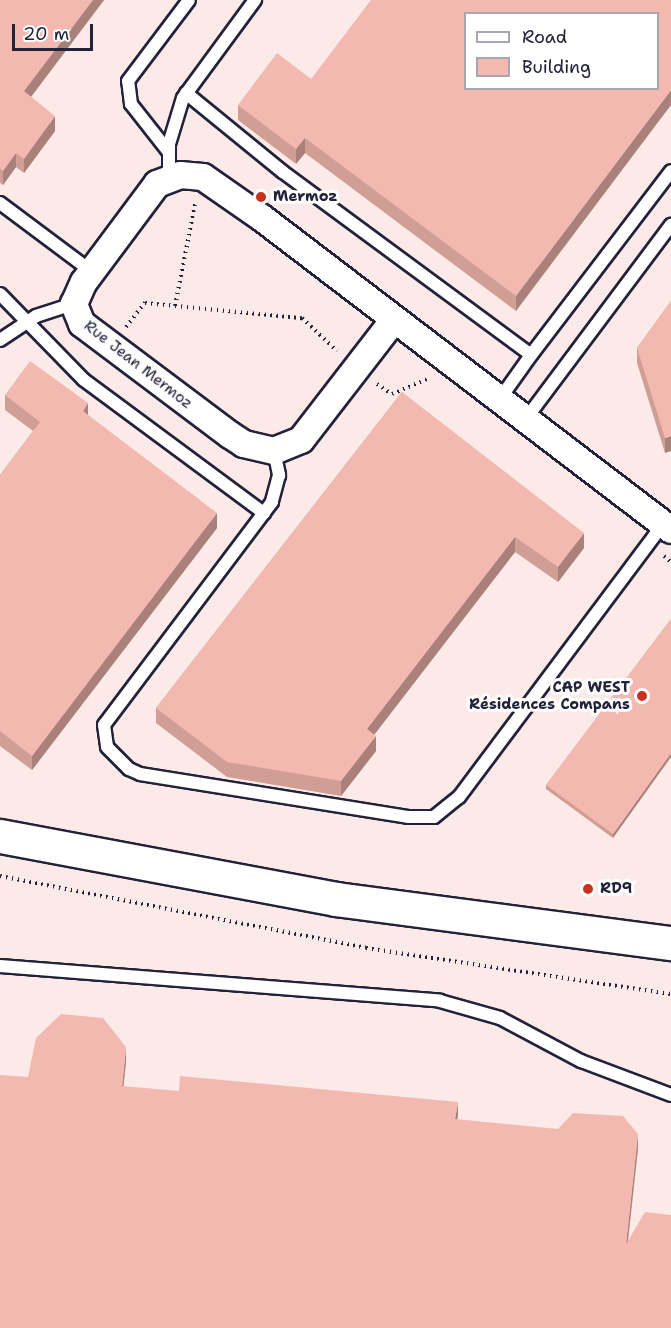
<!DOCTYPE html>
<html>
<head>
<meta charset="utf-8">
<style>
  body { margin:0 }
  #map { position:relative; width:671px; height:1328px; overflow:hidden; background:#fff; font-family:"Shantell Sans",sans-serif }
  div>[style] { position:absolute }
  .built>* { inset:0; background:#fbeae7 }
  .path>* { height:4px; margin-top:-2px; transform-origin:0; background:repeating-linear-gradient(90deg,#22223b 0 1.5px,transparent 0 6px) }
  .roads { filter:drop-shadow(2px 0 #22223b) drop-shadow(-2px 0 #22223b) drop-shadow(0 2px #22223b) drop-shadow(0 -2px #22223b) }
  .service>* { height:12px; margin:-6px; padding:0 6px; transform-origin:6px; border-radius:6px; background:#fff }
  .minor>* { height:26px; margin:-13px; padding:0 13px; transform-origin:13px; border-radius:13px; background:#fff }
  .secondary>* { height:33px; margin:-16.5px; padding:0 16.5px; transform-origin:16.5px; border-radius:16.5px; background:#fff }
  .wall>* { inset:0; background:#d19e96 }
  .shaded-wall>* { inset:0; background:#aa817a }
  .building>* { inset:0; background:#f3b8af }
  .dots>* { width:16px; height:16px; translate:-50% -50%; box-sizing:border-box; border:3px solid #fff; border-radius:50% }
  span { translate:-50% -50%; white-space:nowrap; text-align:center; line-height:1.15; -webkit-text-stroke:6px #fff; paint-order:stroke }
  .poi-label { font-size:15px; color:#22223b; font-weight:700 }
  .left { translate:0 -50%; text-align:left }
  .right { translate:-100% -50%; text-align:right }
  .street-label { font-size:15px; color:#22223b }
  .legend { position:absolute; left:464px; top:12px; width:195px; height:78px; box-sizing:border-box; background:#fff; border:2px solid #a7a7b1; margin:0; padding:8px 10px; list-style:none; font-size:18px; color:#22223b }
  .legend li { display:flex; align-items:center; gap:12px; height:30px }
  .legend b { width:30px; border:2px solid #a7a7b1 }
  .scale { position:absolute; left:12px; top:24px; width:81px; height:27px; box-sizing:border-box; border:3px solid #22223b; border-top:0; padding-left:8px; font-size:18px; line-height:21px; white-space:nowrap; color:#22223b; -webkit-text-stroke:4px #fff; paint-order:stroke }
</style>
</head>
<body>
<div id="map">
  <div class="built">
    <div style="clip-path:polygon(evenodd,0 0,671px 0,671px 1328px,0 1328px,0 0,466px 14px,658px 14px,658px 88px,466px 88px,466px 14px)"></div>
  </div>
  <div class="path">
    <div style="left:175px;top:306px;width:104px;rotate:-78.9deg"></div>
    <div style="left:126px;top:327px;width:31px;rotate:-52deg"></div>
    <div style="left:145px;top:303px;width:158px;rotate:5.5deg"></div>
    <div style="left:302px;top:318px;width:48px;rotate:43.3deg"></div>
    <div style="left:377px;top:384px;width:18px;rotate:34deg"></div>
    <div style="left:392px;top:394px;width:39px;rotate:-23deg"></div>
    <div style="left:664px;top:556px;width:9px;rotate:41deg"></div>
    <div style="left:0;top:876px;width:373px;rotate:11.1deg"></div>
    <div style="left:366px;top:948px;width:308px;rotate:8.6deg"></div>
  </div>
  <div class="roads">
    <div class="service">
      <div style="left:186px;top:93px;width:125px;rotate:39.2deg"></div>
      <div style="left:283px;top:172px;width:308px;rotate:36.4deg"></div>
      <div style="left:531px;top:355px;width:231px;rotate:-52.7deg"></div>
      <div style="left:168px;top:151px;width:60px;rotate:-128.2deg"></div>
      <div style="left:131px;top:104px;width:23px;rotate:-97deg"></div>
      <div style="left:128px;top:81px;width:101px;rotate:-53deg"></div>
      <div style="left:169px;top:176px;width:32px;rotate:-90deg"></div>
      <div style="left:169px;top:144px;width:48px;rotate:-73.1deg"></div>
      <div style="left:183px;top:98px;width:122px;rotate:-53.7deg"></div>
      <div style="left:0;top:203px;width:114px;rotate:36.8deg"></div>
      <div style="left:0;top:294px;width:120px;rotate:45.7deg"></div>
      <div style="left:84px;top:380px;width:224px;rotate:36.5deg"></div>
      <div style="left:0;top:340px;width:43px;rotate:-33.7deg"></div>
      <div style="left:36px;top:316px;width:40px;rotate:-18deg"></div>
      <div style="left:499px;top:400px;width:55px;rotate:-54.6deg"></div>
      <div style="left:525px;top:420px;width:244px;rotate:-53.2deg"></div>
      <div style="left:274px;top:451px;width:25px;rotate:78deg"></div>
      <div style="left:279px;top:475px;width:28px;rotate:105deg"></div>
      <div style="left:272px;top:502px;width:279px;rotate:127deg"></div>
      <div style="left:104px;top:725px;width:22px;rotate:82deg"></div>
      <div style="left:107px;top:747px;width:31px;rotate:45deg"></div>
      <div style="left:129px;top:769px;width:12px;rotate:24deg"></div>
      <div style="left:140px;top:774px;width:271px;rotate:9.1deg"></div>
      <div style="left:408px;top:817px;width:26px"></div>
      <div style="left:434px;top:817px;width:32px;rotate:-39deg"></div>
      <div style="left:459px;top:797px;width:341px;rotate:-53.2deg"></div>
      <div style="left:0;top:966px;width:441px;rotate:4.5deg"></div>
      <div style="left:440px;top:1001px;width:62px;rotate:15.8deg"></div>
      <div style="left:500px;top:1018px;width:92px;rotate:28deg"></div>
      <div style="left:581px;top:1061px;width:96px;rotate:20.7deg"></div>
    </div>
    <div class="minor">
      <div style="left:393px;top:321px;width:150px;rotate:127.7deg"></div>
      <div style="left:301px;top:440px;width:29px;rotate:158deg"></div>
      <div style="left:274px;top:451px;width:31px;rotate:-167deg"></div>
      <div style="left:244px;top:444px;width:17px;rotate:-147deg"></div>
      <div style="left:230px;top:435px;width:185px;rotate:-143.1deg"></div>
      <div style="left:82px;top:324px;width:22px;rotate:-112deg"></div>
      <div style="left:74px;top:304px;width:24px;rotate:-66deg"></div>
      <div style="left:84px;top:282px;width:122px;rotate:-53.3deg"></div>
      <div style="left:157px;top:184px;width:25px;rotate:-21deg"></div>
      <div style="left:180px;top:175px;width:23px;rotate:5deg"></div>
      <div style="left:203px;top:177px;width:72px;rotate:34.8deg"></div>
      <div style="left:262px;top:218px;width:514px;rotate:37.34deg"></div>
    </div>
    <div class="secondary">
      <div style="left:0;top:836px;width:342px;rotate:10.6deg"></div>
      <div style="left:336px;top:899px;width:338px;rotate:7.5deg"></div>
    </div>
  </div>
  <div class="wall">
    <div style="clip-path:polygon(0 0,104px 0,31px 97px,55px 131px,24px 173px,16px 167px,3px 185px,0 183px)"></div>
    <div style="clip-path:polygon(671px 0,516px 311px,305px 153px,296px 164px,238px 120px,238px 105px,311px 79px)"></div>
    <div style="clip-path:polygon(671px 301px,665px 453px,637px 363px,637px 348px)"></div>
    <div style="clip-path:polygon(402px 392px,584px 548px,558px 582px,515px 552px,374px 735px,376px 751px,341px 796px,227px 777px,156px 723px,156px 708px)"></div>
    <div style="clip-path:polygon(5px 395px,88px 415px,217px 528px,32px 770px,0 746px,0 475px,33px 431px,5px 410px)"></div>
    <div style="clip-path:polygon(671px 619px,613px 838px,546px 789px,546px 785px)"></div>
  </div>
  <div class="shaded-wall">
    <div style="clip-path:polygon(93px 0,104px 0,24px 106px,24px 91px)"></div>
    <div style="clip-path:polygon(671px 90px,671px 105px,516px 311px,516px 296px)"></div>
    <div style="clip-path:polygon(55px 116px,55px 131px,24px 173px,24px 159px)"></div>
    <div style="clip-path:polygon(305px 138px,305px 153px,296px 164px,296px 149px)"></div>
    <div style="clip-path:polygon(16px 153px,16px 167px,3px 185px,3px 171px)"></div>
    <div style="clip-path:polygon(88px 403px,88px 418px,83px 411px)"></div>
    <div style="clip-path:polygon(671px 436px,671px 451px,665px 453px,665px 438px)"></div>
    <div style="clip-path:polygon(217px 513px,217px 528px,32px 770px,32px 756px)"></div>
    <div style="clip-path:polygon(584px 533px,584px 548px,558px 582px,558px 567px)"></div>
    <div style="clip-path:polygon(515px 537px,515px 552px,367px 744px,367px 729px)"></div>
    <div style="clip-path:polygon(376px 736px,376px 751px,341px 796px,341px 781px)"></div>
    <div style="clip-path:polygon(671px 753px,671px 757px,613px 838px,613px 834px)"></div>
    <div style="clip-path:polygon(126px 1047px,126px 1062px,122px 1101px,122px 1086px)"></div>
    <div style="clip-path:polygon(458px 1102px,458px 1116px,455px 1134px,455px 1119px)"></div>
    <div style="clip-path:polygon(638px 1134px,638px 1149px,626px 1259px,626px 1244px)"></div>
  </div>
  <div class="building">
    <div style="clip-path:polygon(0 0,93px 0,24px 91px,55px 116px,24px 159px,16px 153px,3px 171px,0 168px)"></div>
    <div style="clip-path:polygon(evenodd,371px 0,671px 0,671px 90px,516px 296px,305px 138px,296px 149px,238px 105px,277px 53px,311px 79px,371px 0,465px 14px,657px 14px,657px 88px,465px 88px,465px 14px)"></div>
    <div style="clip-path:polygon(671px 301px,671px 436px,665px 438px,637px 348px)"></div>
    <div style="clip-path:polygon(30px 361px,88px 403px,83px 411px,217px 513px,32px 756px,0 731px,0 475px,40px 422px,5px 395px)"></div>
    <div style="clip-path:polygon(402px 392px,584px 533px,558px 567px,515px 537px,367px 729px,376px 736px,341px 781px,227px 762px,156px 708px)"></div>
    <div style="clip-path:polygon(671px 619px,671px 753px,613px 834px,546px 785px)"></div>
    <div style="clip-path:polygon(61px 1014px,103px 1018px,126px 1047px,122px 1086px,179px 1091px,180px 1076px,458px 1102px,455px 1119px,558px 1129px,573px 1113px,623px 1116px,638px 1134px,626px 1244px,645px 1212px,671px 1215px,671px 1328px,0 1328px,0 1075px,28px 1077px,36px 1038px)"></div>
  </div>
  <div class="dots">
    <div style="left:261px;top:197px;background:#c8321e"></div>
    <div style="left:642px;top:696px;background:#c8321e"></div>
    <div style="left:588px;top:889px;background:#c8321e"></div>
  </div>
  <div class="poi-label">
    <span class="left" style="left:273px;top:197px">Mermoz</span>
    <span class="right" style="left:630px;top:696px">CAP WEST<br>Résidences Compans</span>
    <span class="left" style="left:600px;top:889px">RD9</span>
  </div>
  <div class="street-label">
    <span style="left:138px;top:365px;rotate:38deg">Rue Jean Mermoz</span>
  </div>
  <ul class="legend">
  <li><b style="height:8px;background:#fff"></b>Road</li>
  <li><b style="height:16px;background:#f3b8af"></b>Building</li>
  </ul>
  <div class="scale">20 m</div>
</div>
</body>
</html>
